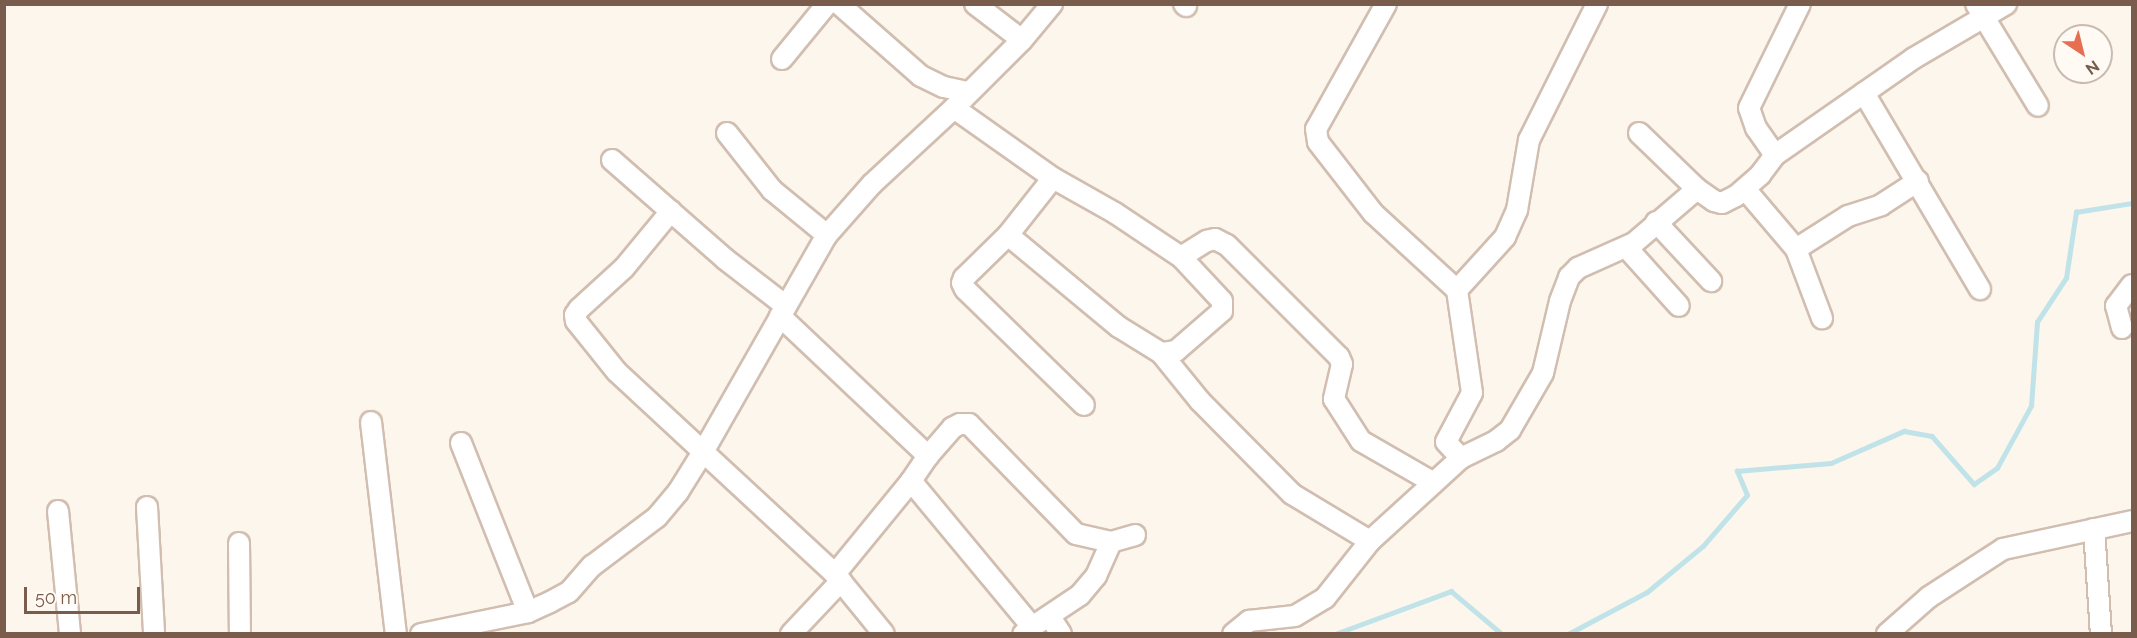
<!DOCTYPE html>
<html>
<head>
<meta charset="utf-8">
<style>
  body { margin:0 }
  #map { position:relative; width:2137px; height:638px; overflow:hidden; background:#fdf6ec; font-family:Raleway,sans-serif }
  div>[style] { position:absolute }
  .stream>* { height:4.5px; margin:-2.25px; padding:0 2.25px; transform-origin:2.25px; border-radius:2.25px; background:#bfe3e8 }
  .roads { filter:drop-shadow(2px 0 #d1beb0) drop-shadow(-2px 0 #d1beb0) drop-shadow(0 2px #d1beb0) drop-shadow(0 -2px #d1beb0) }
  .minor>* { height:20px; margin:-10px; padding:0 10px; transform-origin:10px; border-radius:10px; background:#fff }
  span { translate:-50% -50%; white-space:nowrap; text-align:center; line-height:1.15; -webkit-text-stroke:5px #fffaf3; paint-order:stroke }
  .frame { position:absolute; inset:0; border:6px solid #7a5c4d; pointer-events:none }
  .north { position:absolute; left:2053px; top:24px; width:60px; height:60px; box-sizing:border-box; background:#fffaf3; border:2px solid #cabbb1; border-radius:50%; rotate:145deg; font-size:16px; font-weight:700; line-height:24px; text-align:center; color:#7a5c4d }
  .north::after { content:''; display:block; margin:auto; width:21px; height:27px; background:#e76f51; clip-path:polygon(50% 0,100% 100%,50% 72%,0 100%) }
  .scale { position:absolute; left:24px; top:587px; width:116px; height:27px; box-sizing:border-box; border:3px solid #7a5c4d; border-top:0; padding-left:8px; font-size:18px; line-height:21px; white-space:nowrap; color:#7a5c4d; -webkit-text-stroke:4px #fffaf3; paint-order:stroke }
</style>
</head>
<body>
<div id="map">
  <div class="stream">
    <div style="left:1335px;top:634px;width:124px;rotate:-20.3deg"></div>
    <div style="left:1451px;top:591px;width:67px;rotate:40.1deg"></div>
    <div style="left:1568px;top:634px;width:89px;rotate:-28deg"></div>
    <div style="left:1647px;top:592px;width:72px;rotate:-39.4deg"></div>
    <div style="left:1703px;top:546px;width:67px;rotate:-49.2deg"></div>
    <div style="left:1747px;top:495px;width:26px;rotate:-113deg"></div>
    <div style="left:1737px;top:471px;width:94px;rotate:-4.9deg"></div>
    <div style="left:1831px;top:463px;width:80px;rotate:-23.7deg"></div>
    <div style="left:1904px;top:431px;width:28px;rotate:10deg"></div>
    <div style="left:1932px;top:436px;width:64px;rotate:48.8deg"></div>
    <div style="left:1974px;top:484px;width:28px;rotate:-35deg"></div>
    <div style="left:1997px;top:468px;width:71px;rotate:-61.3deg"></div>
    <div style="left:2031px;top:406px;width:84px;rotate:-85.9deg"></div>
    <div style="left:2037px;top:322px;width:53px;rotate:-56.6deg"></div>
    <div style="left:2066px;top:278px;width:67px;rotate:-81.4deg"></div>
    <div style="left:2076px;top:212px;width:57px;rotate:-9.1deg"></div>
  </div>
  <div class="roads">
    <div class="minor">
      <div style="left:839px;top:4px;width:109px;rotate:41.3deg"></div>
      <div style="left:921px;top:76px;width:25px;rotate:26deg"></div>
      <div style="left:944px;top:87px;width:25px;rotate:12deg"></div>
      <div style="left:975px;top:4px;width:59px;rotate:37.5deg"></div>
      <div style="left:1184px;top:4px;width:3px;rotate:45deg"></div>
      <div style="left:1386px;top:4px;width:143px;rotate:119.2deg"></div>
      <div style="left:1316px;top:129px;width:13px;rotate:81deg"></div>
      <div style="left:1318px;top:142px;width:90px;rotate:52.2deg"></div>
      <div style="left:1373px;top:213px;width:114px;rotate:42.5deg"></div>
      <div style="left:1457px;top:290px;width:104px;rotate:81.7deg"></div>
      <div style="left:1472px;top:393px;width:55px;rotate:118deg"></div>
      <div style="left:1446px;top:442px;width:22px;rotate:47deg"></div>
      <div style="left:1976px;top:4px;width:119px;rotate:58.7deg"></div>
      <div style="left:782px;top:59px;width:71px;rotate:-50.7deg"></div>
      <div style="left:1864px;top:93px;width:228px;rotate:59.4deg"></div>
      <div style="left:954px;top:108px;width:121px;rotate:35.3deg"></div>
      <div style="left:1053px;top:178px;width:71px;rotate:29.4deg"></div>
      <div style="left:1115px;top:213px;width:79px;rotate:33.7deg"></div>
      <div style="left:1181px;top:257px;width:60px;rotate:47deg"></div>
      <div style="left:1222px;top:301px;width:10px;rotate:90deg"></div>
      <div style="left:1222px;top:311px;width:61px;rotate:139deg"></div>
      <div style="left:1176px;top:351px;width:15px;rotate:172deg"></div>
      <div style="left:727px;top:133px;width:73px;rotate:51.7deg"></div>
      <div style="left:772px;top:190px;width:71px;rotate:39.3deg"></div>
      <div style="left:1639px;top:133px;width:81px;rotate:44deg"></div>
      <div style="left:1775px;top:155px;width:33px;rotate:-125deg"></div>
      <div style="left:1756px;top:128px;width:21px;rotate:-109deg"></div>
      <div style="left:1749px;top:108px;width:116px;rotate:-63.9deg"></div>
      <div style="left:612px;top:160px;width:150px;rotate:41.2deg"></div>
      <div style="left:725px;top:259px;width:77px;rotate:37.6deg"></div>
      <div style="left:1053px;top:178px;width:73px;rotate:128.3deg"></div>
      <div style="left:1008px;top:235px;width:62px;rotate:135.7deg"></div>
      <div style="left:964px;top:278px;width:5px;rotate:112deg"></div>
      <div style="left:962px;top:283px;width:7px;rotate:63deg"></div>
      <div style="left:965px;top:289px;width:166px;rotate:44.3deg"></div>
      <div style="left:1745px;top:189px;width:79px;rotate:49.6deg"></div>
      <div style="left:1796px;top:249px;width:74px;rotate:69.4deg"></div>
      <div style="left:671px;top:211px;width:74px;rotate:129.5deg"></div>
      <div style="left:624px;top:268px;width:61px;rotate:137.7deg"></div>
      <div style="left:579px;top:309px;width:7px;rotate:124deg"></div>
      <div style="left:575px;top:315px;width:6px;rotate:81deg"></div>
      <div style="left:576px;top:321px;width:65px;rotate:51.2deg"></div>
      <div style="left:617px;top:372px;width:297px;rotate:42.8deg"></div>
      <div style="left:835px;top:574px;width:77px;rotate:50.8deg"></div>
      <div style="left:1656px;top:222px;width:81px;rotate:47deg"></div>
      <div style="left:1008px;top:235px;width:144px;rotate:39.7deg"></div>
      <div style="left:1119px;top:327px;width:49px;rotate:31.8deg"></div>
      <div style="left:1161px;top:353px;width:62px;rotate:50.9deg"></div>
      <div style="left:1200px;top:401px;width:131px;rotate:45.3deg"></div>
      <div style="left:1292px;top:494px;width:91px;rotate:31.1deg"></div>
      <div style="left:1626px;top:247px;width:79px;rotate:48.1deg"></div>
      <div style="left:1796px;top:249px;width:62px;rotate:-32.4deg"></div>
      <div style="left:1848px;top:216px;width:35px;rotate:-18deg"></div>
      <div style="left:1881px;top:205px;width:44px;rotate:-33deg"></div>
      <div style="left:1181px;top:257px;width:31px;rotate:-32deg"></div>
      <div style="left:1207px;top:241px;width:8px;rotate:-14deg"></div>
      <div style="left:1215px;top:239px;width:13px;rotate:27deg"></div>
      <div style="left:1227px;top:245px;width:158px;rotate:45deg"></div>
      <div style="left:1339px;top:357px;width:8px;rotate:67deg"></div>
      <div style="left:1342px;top:364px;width:36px;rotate:103deg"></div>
      <div style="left:1334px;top:399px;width:50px;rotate:57.3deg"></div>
      <div style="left:1361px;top:441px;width:84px;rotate:29.9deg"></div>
      <div style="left:1457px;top:290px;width:72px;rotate:-47.8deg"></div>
      <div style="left:1505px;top:237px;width:30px;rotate:-66deg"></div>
      <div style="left:1517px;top:210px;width:71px;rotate:-80.3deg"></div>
      <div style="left:1529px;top:140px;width:152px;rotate:-63.4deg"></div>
      <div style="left:780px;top:316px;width:204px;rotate:43.4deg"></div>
      <div style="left:2122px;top:328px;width:23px;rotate:-105deg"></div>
      <div style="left:2116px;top:306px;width:26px;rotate:-53deg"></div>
      <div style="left:371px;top:422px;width:213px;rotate:83.3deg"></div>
      <div style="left:461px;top:443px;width:182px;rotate:68.4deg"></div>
      <div style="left:911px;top:481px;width:190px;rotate:50.3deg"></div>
      <div style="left:1032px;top:627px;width:11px;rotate:142deg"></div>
      <div style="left:147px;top:507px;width:127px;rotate:86.8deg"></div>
      <div style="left:58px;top:511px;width:124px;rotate:84.4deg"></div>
      <div style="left:2094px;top:529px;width:105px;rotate:86.2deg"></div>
      <div style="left:239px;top:543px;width:91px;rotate:89.4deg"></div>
      <div style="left:835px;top:574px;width:120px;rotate:-50.7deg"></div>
      <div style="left:911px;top:481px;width:30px;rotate:-56deg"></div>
      <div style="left:928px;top:456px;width:37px;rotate:-49deg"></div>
      <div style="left:952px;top:428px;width:9px;rotate:-27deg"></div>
      <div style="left:960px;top:424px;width:9px"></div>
      <div style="left:969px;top:424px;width:153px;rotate:45.8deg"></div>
      <div style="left:1076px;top:534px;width:36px;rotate:13deg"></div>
      <div style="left:1111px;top:542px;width:25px;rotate:-16deg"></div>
      <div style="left:1050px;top:617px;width:20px;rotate:57deg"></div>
      <div style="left:1032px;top:627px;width:58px;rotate:-33.7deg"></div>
      <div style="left:1080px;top:595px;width:25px;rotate:-50deg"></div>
      <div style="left:1096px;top:576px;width:37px;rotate:-66deg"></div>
      <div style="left:421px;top:634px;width:109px;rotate:-11.6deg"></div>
      <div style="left:528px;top:612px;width:24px;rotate:-24deg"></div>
      <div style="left:550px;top:602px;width:21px;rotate:-28deg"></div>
      <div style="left:569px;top:592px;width:35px;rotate:-49deg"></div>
      <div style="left:592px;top:566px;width:81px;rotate:-37deg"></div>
      <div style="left:657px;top:517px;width:33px;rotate:-50deg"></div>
      <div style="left:678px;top:492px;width:47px;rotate:-58deg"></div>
      <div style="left:703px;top:452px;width:250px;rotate:-60.3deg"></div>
      <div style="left:827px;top:235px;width:68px;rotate:-48.6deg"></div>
      <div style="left:872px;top:184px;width:112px;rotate:-42.8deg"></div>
      <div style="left:954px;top:108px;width:96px;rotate:-45deg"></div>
      <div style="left:1022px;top:40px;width:47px;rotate:-50.2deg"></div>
      <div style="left:791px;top:634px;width:73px;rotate:-46.7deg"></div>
      <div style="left:1233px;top:634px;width:21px;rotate:-39deg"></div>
      <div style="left:1249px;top:621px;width:46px;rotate:-6.2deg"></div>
      <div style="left:1295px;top:616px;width:35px;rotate:-31deg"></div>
      <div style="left:1325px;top:598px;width:73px;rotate:-51.7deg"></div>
      <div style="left:1370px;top:541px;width:123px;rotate:-42.4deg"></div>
      <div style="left:1461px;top:458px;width:39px;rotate:-26deg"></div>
      <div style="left:1496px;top:441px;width:18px;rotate:-38deg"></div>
      <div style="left:1510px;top:430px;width:66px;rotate:-59.9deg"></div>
      <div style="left:1543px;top:373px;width:74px;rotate:-76.7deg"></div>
      <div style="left:1560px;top:301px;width:26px;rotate:-69deg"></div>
      <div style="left:1569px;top:277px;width:13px;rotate:-45deg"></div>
      <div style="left:1578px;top:268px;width:61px;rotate:-24.1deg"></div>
      <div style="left:1634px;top:243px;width:83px;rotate:-40.6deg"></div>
      <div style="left:1697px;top:189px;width:21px;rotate:35deg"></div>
      <div style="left:1714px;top:201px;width:8px;rotate:14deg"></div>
      <div style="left:1722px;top:203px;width:16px;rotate:-27deg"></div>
      <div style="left:1736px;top:196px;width:32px;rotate:-41deg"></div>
      <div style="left:1760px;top:175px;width:25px;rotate:-53deg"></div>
      <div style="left:1775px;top:155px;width:169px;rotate:-34.9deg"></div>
      <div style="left:1914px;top:58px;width:107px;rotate:-30.4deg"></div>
      <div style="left:1887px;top:634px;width:56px;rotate:-41.4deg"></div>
      <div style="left:1929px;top:597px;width:88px;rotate:-33deg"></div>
      <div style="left:2003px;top:549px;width:132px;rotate:-12.2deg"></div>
    </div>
  </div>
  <div class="frame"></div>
  <div class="north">N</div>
  <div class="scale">50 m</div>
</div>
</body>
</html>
